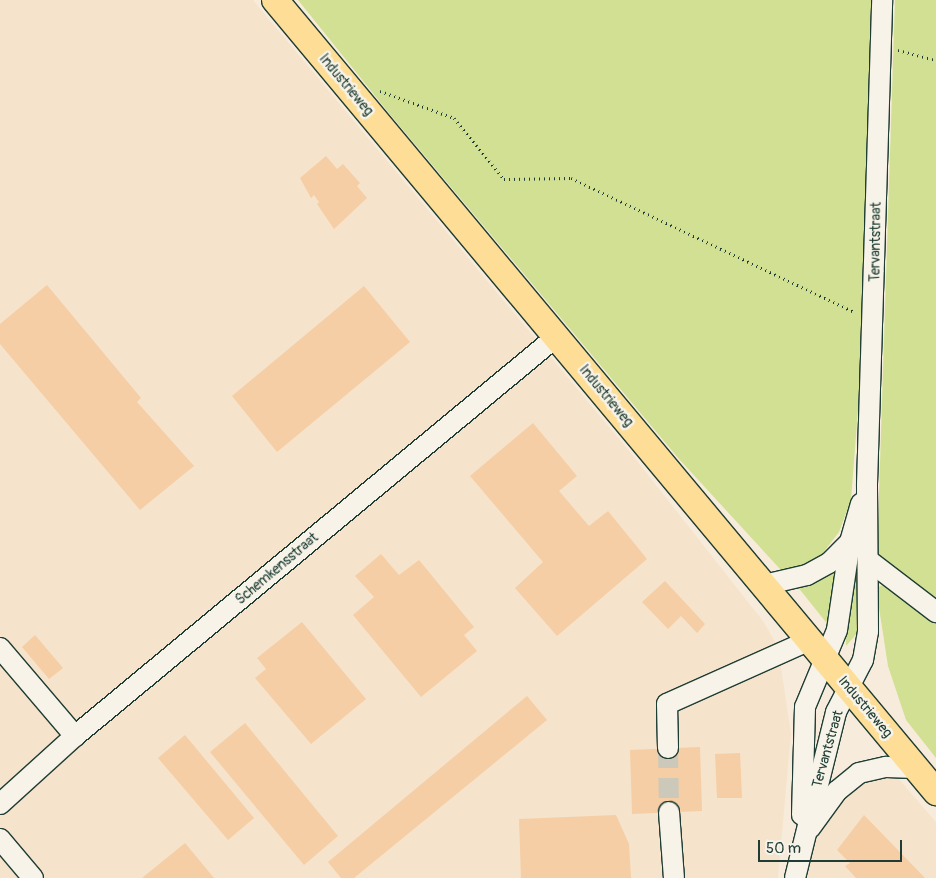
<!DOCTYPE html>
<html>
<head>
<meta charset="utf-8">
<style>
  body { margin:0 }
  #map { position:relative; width:936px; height:878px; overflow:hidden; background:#f7ecdb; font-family:Pangolin,sans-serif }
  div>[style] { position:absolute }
  .built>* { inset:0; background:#f6e3cb }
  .green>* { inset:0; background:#d1e093 }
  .building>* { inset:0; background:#f5cea5 }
  .minor-tunnel>* { height:20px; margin-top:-10px; transform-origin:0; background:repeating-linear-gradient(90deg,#ccc9ba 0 20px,transparent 0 30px) }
  .path>* { height:3px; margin-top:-1.5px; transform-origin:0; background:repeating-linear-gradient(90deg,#1f3d34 0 1px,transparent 0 5px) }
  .roads { filter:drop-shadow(1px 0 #1f3d34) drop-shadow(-1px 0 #1f3d34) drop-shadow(0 1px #1f3d34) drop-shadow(0 -1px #1f3d34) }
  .minor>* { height:20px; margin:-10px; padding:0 10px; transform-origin:10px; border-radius:10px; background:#f7f3e8 }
  .major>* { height:26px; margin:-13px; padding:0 13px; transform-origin:13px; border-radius:13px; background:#fedd96 }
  span { translate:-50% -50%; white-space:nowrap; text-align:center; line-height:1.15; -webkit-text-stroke:5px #f7f3e8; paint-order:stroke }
  .street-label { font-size:14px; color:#1f3d34 }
  .scale { position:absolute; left:758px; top:840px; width:144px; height:22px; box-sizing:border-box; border:2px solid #1f3d34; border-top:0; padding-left:6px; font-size:15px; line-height:18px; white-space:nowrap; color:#1f3d34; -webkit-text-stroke:4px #f7f3e8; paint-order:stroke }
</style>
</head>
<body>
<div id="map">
  <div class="built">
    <div style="clip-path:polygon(0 0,253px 0,630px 452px,763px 621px,778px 647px,791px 734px,778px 878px,0 878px)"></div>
    <div style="clip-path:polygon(879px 776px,898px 778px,936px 822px,936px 878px,807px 878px,813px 848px,822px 827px,844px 797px,862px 782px)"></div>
  </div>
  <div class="green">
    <div style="clip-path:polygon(298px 0,877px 0,861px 370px,851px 500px,839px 532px,816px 562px,799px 569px,780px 569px,679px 459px,388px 112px)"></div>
    <div style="clip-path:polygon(895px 0,936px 0,936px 605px,877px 557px)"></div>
    <div style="clip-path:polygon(858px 550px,859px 631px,846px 646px,846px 632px)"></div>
    <div style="clip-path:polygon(837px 563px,829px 626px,797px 586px)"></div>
    <div style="clip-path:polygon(885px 584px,936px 615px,936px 758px,906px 720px,888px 666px,876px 588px)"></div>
  </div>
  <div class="building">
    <div style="clip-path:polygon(326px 156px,337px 169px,343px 164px,360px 183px,357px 186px,367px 198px,334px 229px,317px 204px,319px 202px,314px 195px,311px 198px,300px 178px)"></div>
    <div style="clip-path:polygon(47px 285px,141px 398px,137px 402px,194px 466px,140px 510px,0 344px,0 324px)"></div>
    <div style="clip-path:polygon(364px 286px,410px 342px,277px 452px,232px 396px)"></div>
    <div style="clip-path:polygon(533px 423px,577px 476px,559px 491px,589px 526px,608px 511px,647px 559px,557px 636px,515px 588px,543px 562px,470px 476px)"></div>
    <div style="clip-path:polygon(381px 554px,399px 575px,419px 560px,474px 627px,464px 635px,477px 651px,421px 697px,353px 615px,374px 597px,355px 576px)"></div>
    <div style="clip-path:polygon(665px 581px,705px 624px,697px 633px,681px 616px,668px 629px,642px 602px)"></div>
    <div style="clip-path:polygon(302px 622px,366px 699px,311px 744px,255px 678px,266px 669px,257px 658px)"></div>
    <div style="clip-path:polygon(35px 635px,63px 668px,49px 679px,22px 647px)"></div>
    <div style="clip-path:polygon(527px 696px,547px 720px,354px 878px,341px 878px,328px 862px)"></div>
    <div style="clip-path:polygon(245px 723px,338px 836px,304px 865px,210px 752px)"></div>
    <div style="clip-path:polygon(185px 735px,254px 818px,228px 840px,158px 758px)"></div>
    <div style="clip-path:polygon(700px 747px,702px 811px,632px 814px,630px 750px)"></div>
    <div style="clip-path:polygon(740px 753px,742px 798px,717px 798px,715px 754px)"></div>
    <div style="clip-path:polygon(616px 815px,629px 844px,631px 878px,521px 878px,519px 819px)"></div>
    <div style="clip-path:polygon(864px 815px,925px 878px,856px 878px,845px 866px,850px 863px,837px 850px)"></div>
    <div style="clip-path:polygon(185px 843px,214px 878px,142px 878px)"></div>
  </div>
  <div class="minor-tunnel">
    <div style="left:668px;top:748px;width:64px;rotate:89.1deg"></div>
  </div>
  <div class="path">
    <div style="left:898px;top:50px;width:39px;rotate:15deg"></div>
    <div style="left:380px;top:91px;width:79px;rotate:20deg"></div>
    <div style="left:454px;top:118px;width:79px;rotate:50.7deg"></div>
    <div style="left:504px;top:179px;width:67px;rotate:-0.9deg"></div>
    <div style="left:571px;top:178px;width:312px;rotate:25.3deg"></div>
  </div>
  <div class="roads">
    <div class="minor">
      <div style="left:868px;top:560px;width:86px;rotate:37.4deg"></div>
      <div style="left:764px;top:585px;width:44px;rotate:-13.1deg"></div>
      <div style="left:807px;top:575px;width:25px;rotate:-29deg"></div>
      <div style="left:829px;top:563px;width:30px;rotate:-45deg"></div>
      <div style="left:0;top:648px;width:116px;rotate:49.6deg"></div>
      <div style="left:668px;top:748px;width:44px;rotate:-91.3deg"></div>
      <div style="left:667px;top:704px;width:157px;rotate:-24.1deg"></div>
      <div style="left:0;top:804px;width:101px;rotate:-42.2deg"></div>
      <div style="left:75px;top:736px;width:625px;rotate:-39.68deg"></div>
      <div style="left:669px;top:812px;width:66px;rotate:85.7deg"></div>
      <div style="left:802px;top:815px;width:108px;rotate:-88.4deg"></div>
      <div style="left:805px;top:707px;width:83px;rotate:-67.4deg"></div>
      <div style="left:837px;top:630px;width:89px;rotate:-81.6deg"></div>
      <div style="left:850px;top:542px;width:40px;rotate:-74deg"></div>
      <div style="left:810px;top:828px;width:46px;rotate:-53.9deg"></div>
      <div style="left:837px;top:791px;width:28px;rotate:-39deg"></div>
      <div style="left:859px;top:773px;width:28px;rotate:-13deg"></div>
      <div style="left:886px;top:767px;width:29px;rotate:2deg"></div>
      <div style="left:0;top:839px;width:51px;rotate:49.8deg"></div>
      <div style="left:795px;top:878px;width:171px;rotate:-76.1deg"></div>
      <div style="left:836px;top:712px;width:59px;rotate:-62.6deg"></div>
      <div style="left:863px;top:660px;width:29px;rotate:-80deg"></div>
      <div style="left:868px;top:631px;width:147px;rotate:-90.4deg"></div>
      <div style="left:867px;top:484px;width:484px;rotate:-88.2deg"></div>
    </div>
    <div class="major">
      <div style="left:275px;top:0;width:1032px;rotate:50.15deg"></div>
    </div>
  </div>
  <div class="street-label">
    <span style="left:346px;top:85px;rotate:50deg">Industrieweg</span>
    <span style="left:876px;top:242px;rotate:-89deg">Tervantstraat</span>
    <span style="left:606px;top:396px;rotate:50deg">Industrieweg</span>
    <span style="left:277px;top:569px;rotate:-40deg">Schemkensstraat</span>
    <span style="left:865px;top:707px;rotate:50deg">Industrieweg</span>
    <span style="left:828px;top:749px;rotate:-74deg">Tervantstraat</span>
  </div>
  <div class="scale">50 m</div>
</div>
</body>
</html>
